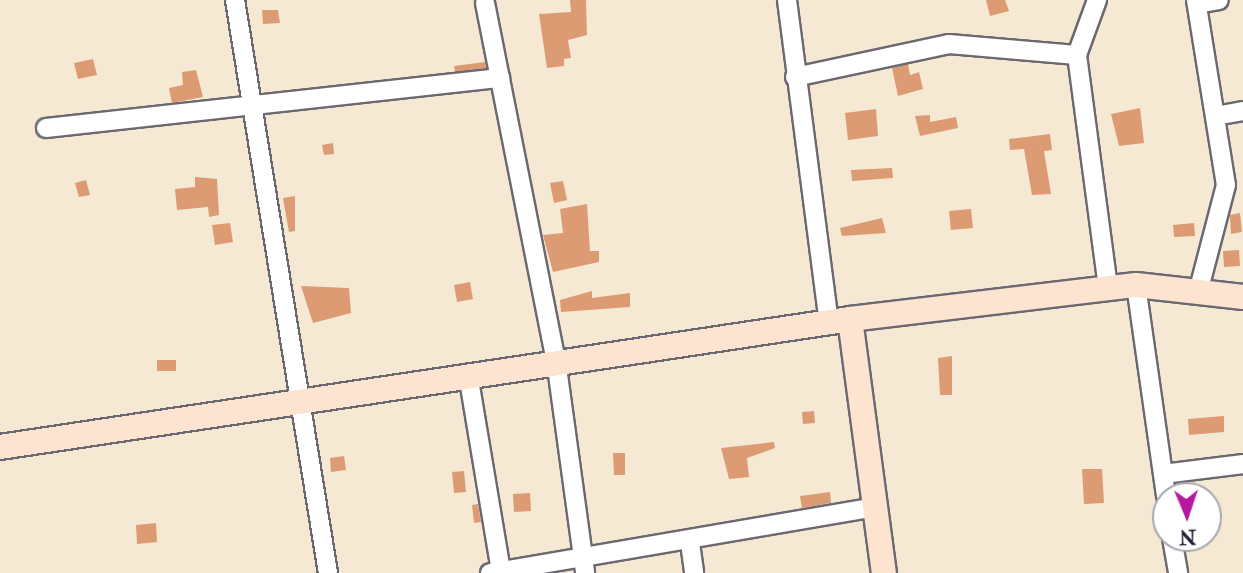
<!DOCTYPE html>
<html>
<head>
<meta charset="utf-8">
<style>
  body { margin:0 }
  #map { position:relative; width:1243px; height:573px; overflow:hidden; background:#f5e9d4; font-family:"IM FELL Double Pica",serif }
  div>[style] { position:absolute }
  .building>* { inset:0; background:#dd9b74 }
  .roads { filter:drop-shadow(2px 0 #6c6871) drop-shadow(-2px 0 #6c6871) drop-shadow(0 2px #6c6871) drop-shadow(0 -2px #6c6871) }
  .street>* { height:18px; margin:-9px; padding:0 9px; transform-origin:9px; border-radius:9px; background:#fff }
  .secondary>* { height:24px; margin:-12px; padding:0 12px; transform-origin:12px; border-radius:12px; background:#fde4d0 }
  span { translate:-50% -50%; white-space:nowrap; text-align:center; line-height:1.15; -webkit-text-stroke:6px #fff; paint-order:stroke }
  .north { position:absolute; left:1152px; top:482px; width:70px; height:70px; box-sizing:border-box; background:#fff; border:2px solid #a7a7b1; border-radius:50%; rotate:178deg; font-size:19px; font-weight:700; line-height:28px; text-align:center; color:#22223b }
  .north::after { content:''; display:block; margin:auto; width:24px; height:32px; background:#b5179e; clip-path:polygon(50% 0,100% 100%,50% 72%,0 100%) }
</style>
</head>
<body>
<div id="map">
  <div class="building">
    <div style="clip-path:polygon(570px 0,586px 0,587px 35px,568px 40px,571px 58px,564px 59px,564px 66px,547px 68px,539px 14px,571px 12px)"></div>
    <div style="clip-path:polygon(986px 0,1005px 0,1009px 11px,990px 16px)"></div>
    <div style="clip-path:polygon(262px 10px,278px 10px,280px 23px,263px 24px)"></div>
    <div style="clip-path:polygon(93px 59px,97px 75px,78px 79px,74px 63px)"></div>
    <div style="clip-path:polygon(485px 62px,486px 68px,455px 72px,454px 66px)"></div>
    <div style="clip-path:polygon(908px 64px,910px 75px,919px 72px,923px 89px,898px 96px,892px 68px)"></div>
    <div style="clip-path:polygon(196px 70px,203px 97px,172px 103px,169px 88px,183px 85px,182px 72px)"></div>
    <div style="clip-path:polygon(1140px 108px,1144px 143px,1119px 146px,1111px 114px)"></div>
    <div style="clip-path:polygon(876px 109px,878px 136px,848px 140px,845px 113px)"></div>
    <div style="clip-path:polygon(930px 115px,930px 122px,956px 117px,958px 128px,920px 136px,915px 116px)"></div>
    <div style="clip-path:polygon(1050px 134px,1052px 150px,1044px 151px,1051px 194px,1032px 195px,1024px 149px,1010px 150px,1009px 139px)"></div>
    <div style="clip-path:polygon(333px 143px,334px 154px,324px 155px,322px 145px)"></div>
    <div style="clip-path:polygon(892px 168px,893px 178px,852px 181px,851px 170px)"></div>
    <div style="clip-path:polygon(195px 177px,217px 179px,219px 215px,209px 217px,208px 207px,177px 210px,175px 189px,195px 187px)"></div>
    <div style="clip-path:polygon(86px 180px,90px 195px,79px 197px,75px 183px)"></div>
    <div style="clip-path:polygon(563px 181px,567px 200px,554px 203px,550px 183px)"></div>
    <div style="clip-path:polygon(295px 196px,295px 231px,289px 232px,283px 198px)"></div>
    <div style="clip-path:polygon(587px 204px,590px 251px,599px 251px,599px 262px,553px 272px,543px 235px,563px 233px,560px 209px)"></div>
    <div style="clip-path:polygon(971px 209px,973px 228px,951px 230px,949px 211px)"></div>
    <div style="clip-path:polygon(1240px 213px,1242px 232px,1231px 234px,1230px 215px)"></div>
    <div style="clip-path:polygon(882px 218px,886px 233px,842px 236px,840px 228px)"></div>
    <div style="clip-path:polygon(230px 223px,233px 242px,215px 245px,212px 225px)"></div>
    <div style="clip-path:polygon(1194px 223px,1195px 236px,1174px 237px,1173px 225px)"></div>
    <div style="clip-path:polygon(1239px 250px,1240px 266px,1224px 267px,1223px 251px)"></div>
    <div style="clip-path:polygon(470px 282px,473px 299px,457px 302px,454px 285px)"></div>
    <div style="clip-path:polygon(301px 286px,349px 288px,351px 313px,313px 323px)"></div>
    <div style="clip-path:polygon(592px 291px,592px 298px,630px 293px,630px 307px,561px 312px,560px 300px)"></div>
    <div style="clip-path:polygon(952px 356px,952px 395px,940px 395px,938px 358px)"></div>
    <div style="clip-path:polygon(157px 360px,176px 360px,176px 371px,157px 371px)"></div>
    <div style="clip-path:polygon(814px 411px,815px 423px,803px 424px,802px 412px)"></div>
    <div style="clip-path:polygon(1224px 416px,1224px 432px,1189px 435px,1188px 419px)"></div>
    <div style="clip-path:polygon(774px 442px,775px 448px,747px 458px,749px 477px,729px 479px,721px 448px)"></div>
    <div style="clip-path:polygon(613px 453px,625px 453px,625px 475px,614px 475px)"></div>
    <div style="clip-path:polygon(344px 456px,346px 470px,331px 472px,330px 458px)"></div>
    <div style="clip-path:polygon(1082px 469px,1102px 469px,1104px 503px,1084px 504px)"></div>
    <div style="clip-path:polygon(464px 471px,466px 492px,454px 493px,452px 472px)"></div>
    <div style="clip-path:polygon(830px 492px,831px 503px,802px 508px,800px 496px)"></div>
    <div style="clip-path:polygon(530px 493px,531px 511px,514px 512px,513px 494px)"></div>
    <div style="clip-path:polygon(478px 504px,481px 522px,474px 523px,472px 505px)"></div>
    <div style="clip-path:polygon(156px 523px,157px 542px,137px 544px,136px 525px)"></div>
  </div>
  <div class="roads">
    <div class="street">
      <div style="left:235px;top:0;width:580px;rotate:80.78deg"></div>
      <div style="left:787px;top:0;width:325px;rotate:82.6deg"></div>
      <div style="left:1097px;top:0;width:59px;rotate:110deg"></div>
      <div style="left:1077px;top:55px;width:235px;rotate:82.4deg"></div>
      <div style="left:1196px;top:0;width:187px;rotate:80.8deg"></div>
      <div style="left:1226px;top:185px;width:107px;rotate:104.6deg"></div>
      <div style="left:485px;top:3px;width:364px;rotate:78.8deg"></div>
      <div style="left:556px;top:360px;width:215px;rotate:82.2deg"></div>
      <div style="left:1197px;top:4px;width:22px;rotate:-10deg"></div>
      <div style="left:795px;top:77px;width:157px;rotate:-12.1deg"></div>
      <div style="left:949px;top:44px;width:128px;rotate:4.9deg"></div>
      <div style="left:1215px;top:116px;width:28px;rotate:-10deg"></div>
      <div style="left:46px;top:128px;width:457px;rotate:-6.3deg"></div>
      <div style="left:1136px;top:285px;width:213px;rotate:81.9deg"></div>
      <div style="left:468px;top:374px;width:200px;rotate:80.5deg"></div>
      <div style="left:1163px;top:474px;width:81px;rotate:-7.1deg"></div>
      <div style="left:1172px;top:538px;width:36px;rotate:80deg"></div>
      <div style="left:690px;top:543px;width:30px;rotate:82deg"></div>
      <div style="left:490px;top:573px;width:392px;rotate:-9.7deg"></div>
    </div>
    <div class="secondary">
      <div style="left:850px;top:319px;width:256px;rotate:82.4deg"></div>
      <div style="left:0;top:447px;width:860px;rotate:-8.56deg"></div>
      <div style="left:850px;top:319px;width:288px;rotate:-6.8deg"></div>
      <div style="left:1136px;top:285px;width:108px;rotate:6.4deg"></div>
    </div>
  </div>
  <div class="north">N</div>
</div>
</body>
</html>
